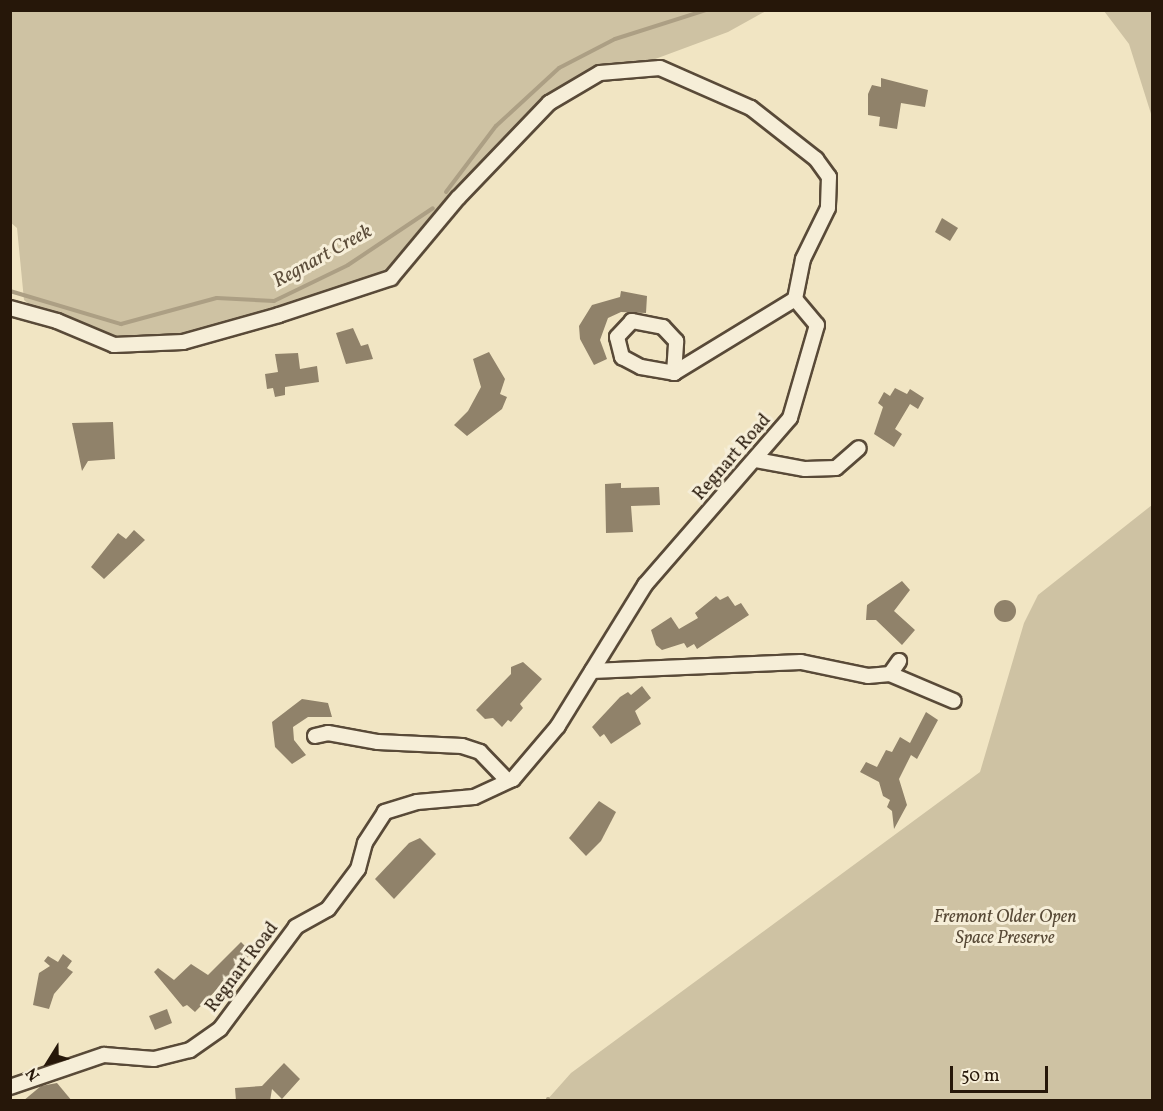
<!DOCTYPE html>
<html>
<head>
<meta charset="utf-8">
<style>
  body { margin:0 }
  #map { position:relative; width:1163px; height:1111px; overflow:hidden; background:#f1e5c3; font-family:Vollkorn,serif }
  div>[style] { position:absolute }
  .green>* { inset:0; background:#cec2a3 }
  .stream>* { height:4px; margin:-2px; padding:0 2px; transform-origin:2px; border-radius:2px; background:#ac9f84 }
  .building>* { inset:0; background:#90826a }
  .round { border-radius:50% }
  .roads { filter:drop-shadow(2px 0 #594a38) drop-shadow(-2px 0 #594a38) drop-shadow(0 2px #594a38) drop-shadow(0 -2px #594a38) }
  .minor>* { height:14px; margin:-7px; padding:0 7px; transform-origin:7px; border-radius:7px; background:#f6eed8 }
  span { translate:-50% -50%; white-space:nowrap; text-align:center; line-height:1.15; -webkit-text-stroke:6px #f6eed8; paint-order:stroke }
  .street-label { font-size:18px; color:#261709 }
  .park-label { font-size:18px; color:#584a37; font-style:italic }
  .water-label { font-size:20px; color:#5c4d3a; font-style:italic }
  .frame { position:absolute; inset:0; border:12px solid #261709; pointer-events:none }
  .north { position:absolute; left:18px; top:1033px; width:60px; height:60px; -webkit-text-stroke:4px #f6eed8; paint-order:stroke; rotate:233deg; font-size:16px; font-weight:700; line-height:24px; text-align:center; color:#261709 }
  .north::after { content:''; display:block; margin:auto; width:21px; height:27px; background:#261709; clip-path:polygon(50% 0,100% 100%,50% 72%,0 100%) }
  .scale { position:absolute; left:950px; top:1066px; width:98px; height:27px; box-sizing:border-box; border:3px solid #261709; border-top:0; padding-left:8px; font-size:18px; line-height:21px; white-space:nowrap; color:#261709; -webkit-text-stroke:4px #f6eed8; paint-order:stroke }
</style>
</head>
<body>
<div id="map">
  <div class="green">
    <div style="clip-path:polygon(10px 11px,766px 11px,728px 32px,604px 78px,551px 106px,384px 286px,284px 320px,113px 349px,53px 324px,24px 300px,17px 228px,10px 222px)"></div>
    <div style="clip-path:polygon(1104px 11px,1152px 11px,1152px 117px,1129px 44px)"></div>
    <div style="clip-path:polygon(1152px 505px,1152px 1100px,547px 1100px,571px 1073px,980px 772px,1024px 623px,1038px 595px)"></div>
  </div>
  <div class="stream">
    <div style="left:446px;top:192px;width:83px;rotate:-52.9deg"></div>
    <div style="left:496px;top:126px;width:86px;rotate:-42.6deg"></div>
    <div style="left:559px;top:68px;width:63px;rotate:-27.4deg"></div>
    <div style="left:615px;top:39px;width:96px;rotate:-17.7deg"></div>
    <div style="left:10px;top:291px;width:116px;rotate:16.6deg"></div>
    <div style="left:121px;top:324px;width:99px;rotate:-15.2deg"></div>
    <div style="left:217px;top:298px;width:57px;rotate:3deg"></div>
    <div style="left:274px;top:301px;width:82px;rotate:-25.9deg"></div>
    <div style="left:348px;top:265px;width:102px;rotate:-33.8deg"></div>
    <div style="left:548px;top:1100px;width:1px;rotate:-90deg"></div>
  </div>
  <div class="building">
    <div style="clip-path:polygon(881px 78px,928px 90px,925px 107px,901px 103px,897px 129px,879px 126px,880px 117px,868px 115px,868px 94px,872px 85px,881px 87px)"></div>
    <div style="clip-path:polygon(942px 218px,958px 228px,950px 241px,935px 232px)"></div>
    <div style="clip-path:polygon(621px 291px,647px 296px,646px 313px,621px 312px,608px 318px,600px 340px,607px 359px,594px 365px,580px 339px,579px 326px,592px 305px,620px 297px)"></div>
    <div style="clip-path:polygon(353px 328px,361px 346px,368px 344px,373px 359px,346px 364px,336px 333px)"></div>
    <div style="clip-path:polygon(489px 352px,505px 379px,500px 394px,507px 397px,502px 409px,467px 436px,454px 425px,468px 411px,481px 387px,473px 359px)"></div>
    <div style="clip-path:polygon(298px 353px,300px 369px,317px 366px,319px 382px,285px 387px,285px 395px,275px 397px,273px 388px,267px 389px,265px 374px,278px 372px,275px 354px)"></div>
    <div style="clip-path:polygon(895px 388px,907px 394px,910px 389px,924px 398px,918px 409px,910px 404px,895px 429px,902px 434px,894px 447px,874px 434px,883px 407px,878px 403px,884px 392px,890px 396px)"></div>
    <div style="clip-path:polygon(113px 422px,115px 459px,88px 461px,82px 471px,72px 423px)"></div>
    <div style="clip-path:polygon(621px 483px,621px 488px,659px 487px,660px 505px,631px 506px,633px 532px,606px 533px,605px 484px)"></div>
    <div style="clip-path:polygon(134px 530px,145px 540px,104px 579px,91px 567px,118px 533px,126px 539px)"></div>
    <div style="clip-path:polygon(902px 581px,910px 590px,894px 611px,915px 630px,902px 645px,876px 620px,866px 620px,867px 605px)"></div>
    <div style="clip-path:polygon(716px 596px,720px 600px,728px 596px,735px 606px,741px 603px,749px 615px,697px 649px,694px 644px,687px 648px,684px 643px,662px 650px,656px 645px,651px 630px,671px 617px,679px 629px,698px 618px,695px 613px)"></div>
    <div class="round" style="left:994px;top:600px;width:22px;height:22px"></div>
    <div style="clip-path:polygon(523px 662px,542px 679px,520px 704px,523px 708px,511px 722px,508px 720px,502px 727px,493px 718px,485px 719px,476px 710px,511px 674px,511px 667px)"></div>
    <div style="clip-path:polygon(642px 686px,651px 698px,635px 711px,641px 724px,611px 744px,604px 734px,600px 737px,592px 727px,620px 697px,628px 692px,631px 695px)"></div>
    <div style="clip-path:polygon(302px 699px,328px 703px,332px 717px,308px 717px,293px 727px,294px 740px,306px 755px,292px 764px,275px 747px,272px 722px)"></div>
    <div style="clip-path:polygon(926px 712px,938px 720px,917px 759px,911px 755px,899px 779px,907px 805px,894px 829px,892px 811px,887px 807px,890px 800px,883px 796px,879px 782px,860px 772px,866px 762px,877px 767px,886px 750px,892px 752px,900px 737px,910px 743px)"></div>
    <div style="clip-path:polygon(599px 801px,616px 812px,601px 841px,586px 856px,569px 838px)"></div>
    <div style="clip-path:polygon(420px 838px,436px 854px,394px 899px,375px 879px,409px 843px)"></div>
    <div style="clip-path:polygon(241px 942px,252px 953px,195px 1012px,187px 1005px,183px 1007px,154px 972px,158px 968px,174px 980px,191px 964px,208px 975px)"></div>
    <div style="clip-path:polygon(63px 954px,72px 961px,67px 968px,73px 972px,54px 994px,49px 1009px,33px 1005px,39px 973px,50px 966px,44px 961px,48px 956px,58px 962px)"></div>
    <div style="clip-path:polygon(167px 1009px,172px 1023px,155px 1030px,149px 1016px)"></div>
    <div style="clip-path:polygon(284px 1063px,300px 1079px,282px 1099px,272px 1089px,270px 1101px,236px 1101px,235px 1088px,262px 1086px)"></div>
    <div style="clip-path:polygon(57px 1083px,72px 1101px,23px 1101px,41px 1086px)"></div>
  </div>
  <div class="roads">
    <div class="minor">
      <div style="left:10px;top:308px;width:49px;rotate:15.5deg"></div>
      <div style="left:57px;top:321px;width:62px;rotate:22.8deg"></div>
      <div style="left:114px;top:345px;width:69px;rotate:-2.5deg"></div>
      <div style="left:183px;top:342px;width:100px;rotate:-15.7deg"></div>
      <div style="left:279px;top:315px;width:118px;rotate:-18.3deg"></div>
      <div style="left:391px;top:278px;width:104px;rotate:-50.1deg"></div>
      <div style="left:458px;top:198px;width:132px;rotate:-46.2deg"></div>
      <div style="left:549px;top:103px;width:59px;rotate:-30.5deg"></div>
      <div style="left:600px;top:73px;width:60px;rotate:-4.8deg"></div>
      <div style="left:660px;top:68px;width:99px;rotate:23.7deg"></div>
      <div style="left:751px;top:108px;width:83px;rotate:38.1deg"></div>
      <div style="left:816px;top:159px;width:22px;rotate:54deg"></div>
      <div style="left:829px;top:177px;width:31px;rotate:92deg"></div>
      <div style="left:828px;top:208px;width:57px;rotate:116.1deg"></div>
      <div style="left:803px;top:259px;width:41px;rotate:101.3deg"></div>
      <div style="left:795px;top:299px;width:34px;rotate:50deg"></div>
      <div style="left:817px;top:325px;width:97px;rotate:106.2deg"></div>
      <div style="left:790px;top:418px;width:221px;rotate:131deg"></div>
      <div style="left:645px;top:585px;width:166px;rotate:121.7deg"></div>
      <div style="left:558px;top:726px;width:70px;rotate:130.3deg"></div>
      <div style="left:513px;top:779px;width:43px;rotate:155.2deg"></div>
      <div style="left:474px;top:797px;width:57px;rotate:175deg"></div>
      <div style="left:417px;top:802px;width:34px;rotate:163deg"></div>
      <div style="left:385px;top:812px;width:37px;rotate:123deg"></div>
      <div style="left:365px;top:843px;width:27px;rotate:105deg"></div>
      <div style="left:358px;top:869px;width:50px;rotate:126.9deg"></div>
      <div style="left:328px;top:909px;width:37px;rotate:151deg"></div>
      <div style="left:296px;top:927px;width:127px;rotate:126.7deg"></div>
      <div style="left:220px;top:1029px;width:37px;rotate:145deg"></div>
      <div style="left:190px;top:1050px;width:37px;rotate:166deg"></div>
      <div style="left:154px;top:1059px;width:50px;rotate:-175.4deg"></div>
      <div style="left:104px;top:1055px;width:99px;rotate:161.2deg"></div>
      <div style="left:674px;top:373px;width:32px;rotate:-86deg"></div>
      <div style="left:676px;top:341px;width:19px;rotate:-133deg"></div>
      <div style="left:663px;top:327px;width:32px;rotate:-169deg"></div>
      <div style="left:632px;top:321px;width:22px;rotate:133deg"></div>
      <div style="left:617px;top:337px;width:21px;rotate:76deg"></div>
      <div style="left:622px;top:357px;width:21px;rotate:28deg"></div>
      <div style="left:641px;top:367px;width:34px;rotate:10deg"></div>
      <div style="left:674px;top:373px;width:142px;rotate:-31.4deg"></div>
      <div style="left:756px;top:460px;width:50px;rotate:10.4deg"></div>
      <div style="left:805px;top:469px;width:31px;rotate:-2deg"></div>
      <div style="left:836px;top:468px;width:30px;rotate:-41deg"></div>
      <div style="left:592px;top:671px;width:209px;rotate:-2.5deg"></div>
      <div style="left:801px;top:662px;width:68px;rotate:11.8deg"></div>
      <div style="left:868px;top:676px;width:22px;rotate:-5deg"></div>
      <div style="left:890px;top:674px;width:16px;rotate:-55deg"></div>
      <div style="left:890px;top:674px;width:69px;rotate:22.9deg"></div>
      <div style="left:315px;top:736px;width:13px;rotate:-13deg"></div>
      <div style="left:328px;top:733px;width:51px;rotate:10.2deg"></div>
      <div style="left:378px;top:742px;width:84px;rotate:2.7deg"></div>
      <div style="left:462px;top:746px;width:19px;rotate:18deg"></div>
      <div style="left:480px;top:752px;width:40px;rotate:46deg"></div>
    </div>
  </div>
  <div class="street-label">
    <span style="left:733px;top:458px;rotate:-49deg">Regnart Road</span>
    <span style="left:243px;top:968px;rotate:-53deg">Regnart Road</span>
  </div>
  <div class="park-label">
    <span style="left:1005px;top:929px">Fremont Older Open<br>Space Preserve</span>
  </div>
  <div class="water-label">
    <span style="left:323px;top:257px;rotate:-29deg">Regnart Creek</span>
  </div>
  <div class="frame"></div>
  <div class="north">N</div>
  <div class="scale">50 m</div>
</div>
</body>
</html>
